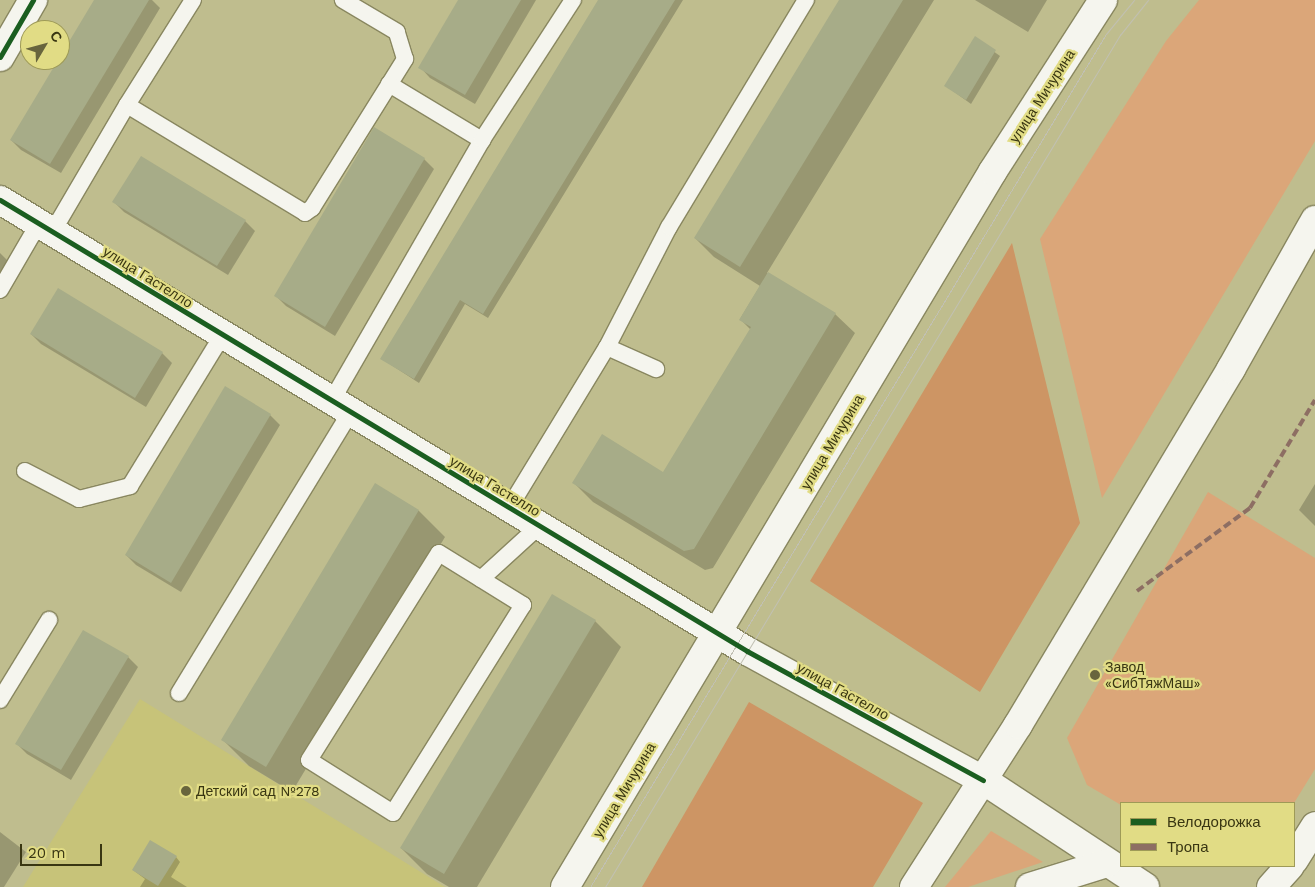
<!DOCTYPE html>
<html>
<head>
<meta charset="utf-8">
<style>
  body { margin:0 }
  #map { position:relative; width:1315px; height:887px; overflow:hidden; background:#bfbd8e; font-family:"Work Sans",sans-serif }
  div>[style] { position:absolute }
  .built>* { inset:0; background:#c7c379 }
  .green>* { inset:0; background:#dba679 }
  .forest>* { inset:0; background:#cd9564 }
  .shadow>* { inset:0; background:#0003 }
  .building>* { inset:0; background:#a7ac88 }
  .roads { filter:drop-shadow(1px 0 #898760) drop-shadow(-1px 0 #898760) drop-shadow(0 1px #898760) drop-shadow(0 -1px #898760) }
  .service>* { height:16px; margin:-8px; padding:0 8px; transform-origin:8px; border-radius:8px; background:#f5f5ee }
  .minor>* { height:28px; margin:-14px; padding:0 14px; transform-origin:14px; border-radius:14px; background:#f5f5ee }
  .secondary>* { height:28px; margin:-14px; padding:0 14px; transform-origin:14px; border-radius:14px; background:#f5f5ee }
  .primary>* { height:28px; margin:-14px; padding:0 14px; transform-origin:14px; border-radius:14px; background:#f5f5ee }
  .tram>* { height:1px; margin:-0.5px; padding:0 0.5px; transform-origin:0.5px; border-radius:0.5px; background:#c1c0b3 }
  .quiet>* { height:4px; margin-top:-2px; transform-origin:0; background:repeating-linear-gradient(90deg,#8d6e63 0 8px,transparent 0 12px) }
  .cycleway>* { height:5px; margin:-2.5px; padding:0 2.5px; transform-origin:2.5px; border-radius:2.5px; background:#1b5e20 }
  .dots>* { width:14px; height:14px; translate:-50% -50%; box-sizing:border-box; border:2px solid #e1dc85; border-radius:50% }
  span { translate:-50% -50%; white-space:nowrap; text-align:center; line-height:1.15; -webkit-text-stroke:4.5px #e1dc85; paint-order:stroke }
  .street-label { font-size:14px; color:#393612 }
  .poi-label { font-size:14px; color:#393612 }
  .left { translate:0 -50%; text-align:left }
  .legend { position:absolute; left:1120px; top:802px; width:175px; height:65px; box-sizing:border-box; background:#e1dc85; border:1px solid #9e9a57; margin:0; padding:6px 9px; list-style:none; font-size:15px; color:#393612 }
  .legend li { display:flex; align-items:center; gap:10px; height:25px }
  .legend b { width:25px; border:1px solid #9e9a57 }
  .north { position:absolute; left:20px; top:20px; width:50px; height:50px; box-sizing:border-box; background:#e1dc85; border:1px solid #9e9a57; border-radius:50%; rotate:53deg; font-size:14px; font-weight:700; line-height:20px; text-align:center; color:#393612 }
  .north::after { content:''; display:block; margin:auto; width:18px; height:22px; background:#68653d; clip-path:polygon(50% 0,100% 100%,50% 72%,0 100%) }
  .scale { position:absolute; left:20px; top:844px; width:82px; height:22px; box-sizing:border-box; border:2px solid #393612; border-top:0; padding-left:6px; font-size:15px; line-height:18px; white-space:nowrap; color:#393612; -webkit-text-stroke:4px #e1dc85; paint-order:stroke }
</style>
</head>
<body>
<div id="map">
  <div class="built">
    <div style="clip-path:polygon(140px 699px,445px 887px,23px 887px)"></div>
  </div>
  <div class="green">
    <div style="clip-path:polygon(1199px 0,1315px 0,1315px 141px,1102px 498px,1040px 239px,1166px 41px)"></div>
    <div style="clip-path:polygon(1208px 492px,1315px 558px,1315px 769px,1294px 803px,1121px 805px,1087px 785px,1067px 738px)"></div>
    <div style="clip-path:polygon(991px 831px,1043px 862px,968px 887px,945px 887px)"></div>
  </div>
  <div class="forest">
    <div style="clip-path:polygon(1012px 243px,1080px 523px,980px 692px,810px 581px)"></div>
    <div style="clip-path:polygon(749px 702px,923px 803px,873px 887px,642px 887px)"></div>
  </div>
  <div class="shadow">
    <div style="clip-path:polygon(95px 0,152px 0,160px 8px,61px 173px,21px 150px,11px 140px)"></div>
    <div style="clip-path:polygon(460px 0,536px 0,475px 104px,430px 78px,420px 67px)"></div>
    <div style="clip-path:polygon(599px 0,683px 0,488px 318px,465px 304px,419px 383px,382px 359px)"></div>
    <div style="clip-path:polygon(840px 0,934px 0,767px 273px,835px 314px,855px 333px,713px 568px,705px 570px,593px 502px,574px 483px,664px 474px,751px 330px,740px 319px,760px 286px,714px 257px,695px 238px)"></div>
    <div style="clip-path:polygon(975px 0,1047px 0,1028px 32px)"></div>
    <div style="clip-path:polygon(975px 38px,1000px 56px,971px 104px,946px 86px)"></div>
    <div style="clip-path:polygon(424px 159px,434px 169px,335px 336px,286px 306px,276px 296px)"></div>
    <div style="clip-path:polygon(114px 202px,245px 221px,255px 231px,228px 275px,124px 212px)"></div>
    <div style="clip-path:polygon(0 253px,11px 264px,0 282px)"></div>
    <div style="clip-path:polygon(31px 334px,162px 353px,172px 363px,146px 407px,41px 344px)"></div>
    <div style="clip-path:polygon(270px 415px,280px 425px,181px 592px,136px 565px,126px 555px)"></div>
    <div style="clip-path:polygon(1315px 484px,1315px 526px,1299px 510px)"></div>
    <div style="clip-path:polygon(376px 485px,419px 511px,445px 537px,292px 792px,249px 766px,223px 740px)"></div>
    <div style="clip-path:polygon(595px 621px,621px 647px,477px 887px,449px 887px,427px 874px,401px 848px)"></div>
    <div style="clip-path:polygon(128px 657px,138px 667px,71px 780px,27px 754px,17px 744px)"></div>
    <div style="clip-path:polygon(0 832px,26px 852px,4px 887px,0 887px)"></div>
    <div style="clip-path:polygon(176px 857px,180px 862px,171px 877px,187px 887px,140px 887px,145px 879px,133px 870px)"></div>
  </div>
  <div class="building">
    <div style="clip-path:polygon(94px 0,149px 0,50px 164px,10px 140px)"></div>
    <div style="clip-path:polygon(458px 0,521px 0,465px 95px,418px 68px)"></div>
    <div style="clip-path:polygon(598px 0,675px 0,483px 314px,460px 300px,414px 379px,380px 359px)"></div>
    <div style="clip-path:polygon(839px 0,903px 0,740px 267px,694px 238px)"></div>
    <div style="clip-path:polygon(975px 36px,996px 50px,966px 100px,944px 86px)"></div>
    <div style="clip-path:polygon(374px 127px,425px 158px,325px 327px,274px 296px)"></div>
    <div style="clip-path:polygon(141px 156px,246px 220px,217px 266px,112px 202px)"></div>
    <div style="clip-path:polygon(768px 272px,836px 313px,694px 549px,684px 551px,572px 483px,602px 434px,663px 472px,751px 327px,739px 320px)"></div>
    <div style="clip-path:polygon(58px 288px,163px 352px,135px 398px,30px 334px)"></div>
    <div style="clip-path:polygon(225px 386px,271px 414px,171px 583px,125px 555px)"></div>
    <div style="clip-path:polygon(375px 483px,419px 510px,266px 767px,221px 740px)"></div>
    <div style="clip-path:polygon(552px 594px,596px 620px,444px 874px,400px 848px)"></div>
    <div style="clip-path:polygon(83px 630px,129px 656px,61px 770px,15px 744px)"></div>
    <div style="clip-path:polygon(150px 840px,177px 856px,158px 886px,132px 870px)"></div>
  </div>
  <div class="roads">
    <div class="service">
      <div style="left:193px;top:0;width:124px;rotate:122.2deg"></div>
      <div style="left:127px;top:105px;width:208px;rotate:31.2deg"></div>
      <div style="left:305px;top:213px;width:9px;rotate:-36deg"></div>
      <div style="left:312px;top:208px;width:176px;rotate:-58deg"></div>
      <div style="left:405px;top:59px;width:28px;rotate:-107deg"></div>
      <div style="left:397px;top:32px;width:63px;rotate:-149.3deg"></div>
      <div style="left:389px;top:84px;width:109px;rotate:31.1deg"></div>
      <div style="left:0;top:290px;width:78px;rotate:-59.8deg"></div>
      <div style="left:39px;top:223px;width:16px;rotate:30deg"></div>
      <div style="left:53px;top:231px;width:146px;rotate:-59.6deg"></div>
      <div style="left:607px;top:347px;width:54px;rotate:24.2deg"></div>
      <div style="left:332px;top:400px;width:300px;rotate:-60deg"></div>
      <div style="left:482px;top:140px;width:167px;rotate:-57deg"></div>
      <div style="left:25px;top:471px;width:61px;rotate:27.4deg"></div>
      <div style="left:79px;top:499px;width:53px;rotate:-14.3deg"></div>
      <div style="left:130px;top:486px;width:176px;rotate:-58.5deg"></div>
      <div style="left:509px;top:508px;width:188px;rotate:-58.7deg"></div>
      <div style="left:607px;top:347px;width:135px;rotate:-62.7deg"></div>
      <div style="left:669px;top:227px;width:265px;rotate:-58.9deg"></div>
      <div style="left:439px;top:553px;width:99px;rotate:31.8deg"></div>
      <div style="left:523px;top:605px;width:245px;rotate:122deg"></div>
      <div style="left:393px;top:813px;width:99px;rotate:-147.8deg"></div>
      <div style="left:309px;top:760px;width:244px;rotate:-57.9deg"></div>
      <div style="left:481px;top:579px;width:79px;rotate:-42.4deg"></div>
      <div style="left:179px;top:693px;width:330px;rotate:-58.6deg"></div>
      <div style="left:0;top:700px;width:94px;rotate:-58.5deg"></div>
    </div>
    <div class="minor">
      <div style="left:0;top:57px;width:66px;rotate:-59.9deg"></div>
      <div style="left:0;top:200px;width:873px;rotate:31.12deg"></div>
      <div style="left:747px;top:651px;width:269px;rotate:28.7deg"></div>
    </div>
    <div class="secondary">
      <div style="left:983px;top:780px;width:194px;rotate:33.4deg"></div>
      <div style="left:1294px;top:860px;width:40px;rotate:-58deg"></div>
      <div style="left:1271px;top:887px;width:28px;rotate:-48deg"></div>
    </div>
    <div class="primary">
      <div style="left:565px;top:887px;width:834px;rotate:-59.13deg"></div>
      <div style="left:993px;top:171px;width:203px;rotate:-57.2deg"></div>
      <div style="left:914px;top:887px;width:193px;rotate:-57.3deg"></div>
      <div style="left:1018px;top:725px;width:415px;rotate:-59.1deg"></div>
      <div style="left:1231px;top:369px;width:171px;rotate:-60.6deg"></div>
      <div style="left:1030px;top:887px;width:81px;rotate:-17.3deg"></div>
    </div>
  </div>
  <div class="tram">
    <div style="left:590px;top:887px;width:997px;rotate:-58.83deg"></div>
    <div style="left:1106px;top:34px;width:44px;rotate:-50.5deg"></div>
    <div style="left:605px;top:887px;width:996px;rotate:-58.85deg"></div>
    <div style="left:1120px;top:35px;width:45px;rotate:-51.3deg"></div>
  </div>
  <div class="quiet">
    <div style="left:1137px;top:591px;width:140px;rotate:-36.3deg"></div>
    <div style="left:1250px;top:508px;width:126px;rotate:-59deg"></div>
  </div>
  <div class="cycleway">
    <div style="left:0;top:57px;width:66px;rotate:-59.9deg"></div>
    <div style="left:0;top:200px;width:873px;rotate:31.12deg"></div>
    <div style="left:747px;top:651px;width:269px;rotate:28.7deg"></div>
  </div>
  <div class="dots">
    <div style="left:1095px;top:675px;background:#68653d"></div>
    <div style="left:186px;top:791px;background:#68653d"></div>
  </div>
  <div class="street-label">
    <span style="left:1042px;top:96px;rotate:-57deg">улица Мичурина</span>
    <span style="left:148px;top:277px;rotate:32deg">улица Гастелло</span>
    <span style="left:832px;top:442px;rotate:-59deg">улица Мичурина</span>
    <span style="left:495px;top:486px;rotate:31deg">улица Гастелло</span>
    <span style="left:843px;top:691px;rotate:29deg">улица Гастелло</span>
    <span style="left:624px;top:790px;rotate:-59deg">улица Мичурина</span>
  </div>
  <div class="poi-label">
    <span class="left" style="left:1105px;top:675px">Завод<br>«СибТяжМаш»</span>
    <span class="left" style="left:196px;top:791px">Детский сад №278</span>
  </div>
  <ul class="legend">
  <li><b style="height:6px;background:#1b5e20"></b>Велодорожка</li>
  <li><b style="height:6px;background:#8d6e63"></b>Тропа</li>
  </ul>
  <div class="north">С</div>
  <div class="scale">20 m</div>
</div>
</body>
</html>
